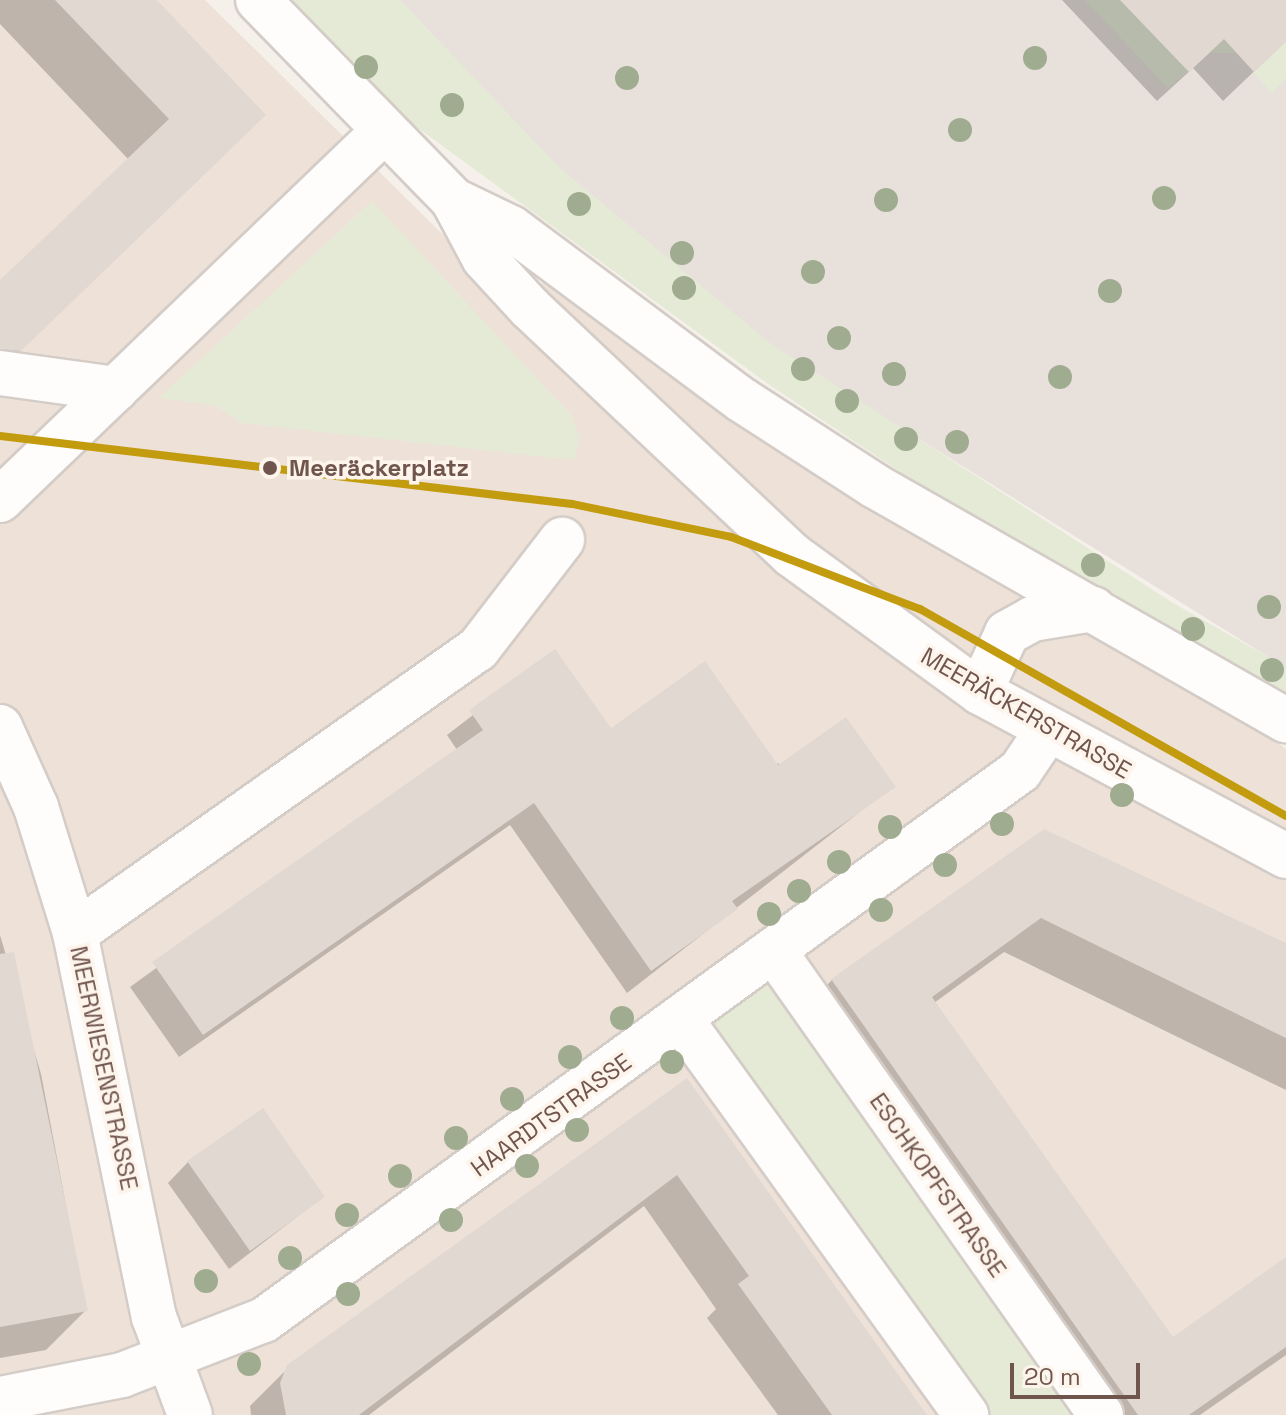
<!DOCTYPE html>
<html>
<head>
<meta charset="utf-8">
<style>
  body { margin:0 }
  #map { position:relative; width:1286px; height:1415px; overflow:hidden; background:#f6f0ea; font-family:"Space Grotesk",sans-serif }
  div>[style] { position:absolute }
  .residential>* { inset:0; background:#eee2d8 }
  .industrial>* { inset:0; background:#e7e0db }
  .green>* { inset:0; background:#e5ead6 }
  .shadow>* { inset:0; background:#0003 }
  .building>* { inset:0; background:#e2d8d2 }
  .roads { filter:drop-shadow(2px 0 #d4ccc7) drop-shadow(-2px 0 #d4ccc7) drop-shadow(0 2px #d4ccc7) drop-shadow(0 -2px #d4ccc7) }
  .minor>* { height:44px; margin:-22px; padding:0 22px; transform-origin:22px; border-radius:22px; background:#fefdfc }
  .tram-1>* { height:8px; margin:-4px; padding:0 4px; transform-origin:4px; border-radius:4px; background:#c29b0f }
  .trees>* { width:24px; height:24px; margin:-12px; border-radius:50%; background:#a0ac90 }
  .dots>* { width:22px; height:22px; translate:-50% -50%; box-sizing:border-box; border:4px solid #fdf4eb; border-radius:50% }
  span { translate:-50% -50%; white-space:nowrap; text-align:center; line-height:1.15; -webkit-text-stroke:7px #fdf4eb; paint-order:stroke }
  .stop-label { font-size:24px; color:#70554d; font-weight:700 }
  .left { translate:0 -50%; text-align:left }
  .street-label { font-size:24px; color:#70554d }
  .scale { position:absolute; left:1010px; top:1363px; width:130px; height:36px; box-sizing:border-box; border:4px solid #70554d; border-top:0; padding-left:10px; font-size:24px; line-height:28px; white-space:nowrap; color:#70554d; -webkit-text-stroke:6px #fdf4eb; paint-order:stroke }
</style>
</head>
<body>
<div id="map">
  <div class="residential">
    <div style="clip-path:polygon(0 0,205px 0,500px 291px,573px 277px,1093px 609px,1286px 749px,1286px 1415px,0 1415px)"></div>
  </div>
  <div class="industrial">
    <div style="clip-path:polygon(388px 0,1286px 0,1286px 668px,770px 346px,553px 173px)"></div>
  </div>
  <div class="green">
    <div style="clip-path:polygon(288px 0,400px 0,560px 168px,770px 343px,1173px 603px,1286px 667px,1286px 709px,1064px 581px,768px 384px,407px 120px)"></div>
    <div style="clip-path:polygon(1085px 0,1286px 0,1286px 79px,1271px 93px,1237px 53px,1210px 53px,1168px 88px)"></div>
    <div style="clip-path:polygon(372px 201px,571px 415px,580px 438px,574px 460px,242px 423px,215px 405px,159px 398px)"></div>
    <div style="clip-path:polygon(776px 954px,1101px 1415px,966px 1415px,682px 1021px)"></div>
  </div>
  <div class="shadow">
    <div style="clip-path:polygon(0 0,152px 0,224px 155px,0 370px,0 282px,129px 160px,0 24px)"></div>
    <div style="clip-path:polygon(1062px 0,1286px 0,1286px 41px,1223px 101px,1193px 68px,1157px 101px)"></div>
    <div style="clip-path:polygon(555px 652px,610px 731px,893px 786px,627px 993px,510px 825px,179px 1057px,130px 987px,457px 750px,447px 735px)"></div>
    <div style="clip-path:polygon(1044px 831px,1286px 948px,1286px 1090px,1004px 952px,934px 1003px,1173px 1340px,1286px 1260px,1286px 1355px,1200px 1415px,1078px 1415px,797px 1015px,832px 980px)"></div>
    <div style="clip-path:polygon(0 935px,41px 1074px,86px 1310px,46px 1350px,0 1358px)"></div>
    <div style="clip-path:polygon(687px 1081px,926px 1415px,778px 1415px,707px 1318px,716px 1309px,644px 1206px,369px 1415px,251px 1415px,250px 1406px,283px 1373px)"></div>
    <div style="clip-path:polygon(188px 1162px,323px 1197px,229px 1269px,168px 1183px)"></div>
  </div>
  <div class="building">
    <div style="clip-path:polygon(55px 0,157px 0,266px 115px,21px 351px,0 349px,0 280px,169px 119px)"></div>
    <div style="clip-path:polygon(1120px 0,1286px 0,1286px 42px,1254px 72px,1224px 39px,1189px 72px)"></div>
    <div style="clip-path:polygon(555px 649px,611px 728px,705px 661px,778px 765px,846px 717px,896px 787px,732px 901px,738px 909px,651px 971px,534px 803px,203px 1035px,152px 962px,483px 730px,469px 710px)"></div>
    <div style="clip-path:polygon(1044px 829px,1286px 943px,1286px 1038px,1041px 918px,932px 997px,1173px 1337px,1286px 1257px,1286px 1347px,1189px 1415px,1138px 1415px,831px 979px)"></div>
    <div style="clip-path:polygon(14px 952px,88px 1311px,0 1327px,0 954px)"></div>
    <div style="clip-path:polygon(687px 1078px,927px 1415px,832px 1415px,738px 1284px,749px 1276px,677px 1175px,359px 1415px,286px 1415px,280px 1383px,287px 1365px)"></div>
    <div style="clip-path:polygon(263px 1108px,325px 1197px,250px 1251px,187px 1161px)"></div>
  </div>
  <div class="roads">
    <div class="minor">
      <div style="left:258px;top:0;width:279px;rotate:45.7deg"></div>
      <div style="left:453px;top:200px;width:66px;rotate:61.9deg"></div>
      <div style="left:484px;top:258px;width:68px;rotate:47.4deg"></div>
      <div style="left:530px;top:308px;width:360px;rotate:43.3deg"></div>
      <div style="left:792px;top:555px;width:233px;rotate:36.1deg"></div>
      <div style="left:980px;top:692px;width:347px;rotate:28.2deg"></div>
      <div style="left:453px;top:200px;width:64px;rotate:25.8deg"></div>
      <div style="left:511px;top:228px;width:288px;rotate:36.7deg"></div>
      <div style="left:742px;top:400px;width:158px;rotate:32.9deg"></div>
      <div style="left:875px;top:486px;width:473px;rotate:29.7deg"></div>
      <div style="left:0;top:373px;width:117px;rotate:7.9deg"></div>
      <div style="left:0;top:500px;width:533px;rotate:-43.86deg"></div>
      <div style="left:980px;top:692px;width:65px;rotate:-65.4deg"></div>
      <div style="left:1007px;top:633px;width:29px;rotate:-29deg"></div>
      <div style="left:1032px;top:619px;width:62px;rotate:-9.3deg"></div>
      <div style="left:0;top:727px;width:88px;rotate:65.8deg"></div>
      <div style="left:36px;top:807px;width:132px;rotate:72.8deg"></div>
      <div style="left:75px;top:933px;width:392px;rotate:78.4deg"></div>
      <div style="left:154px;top:1317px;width:104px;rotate:69.8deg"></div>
      <div style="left:75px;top:933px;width:493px;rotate:-35.2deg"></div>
      <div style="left:478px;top:649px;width:138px;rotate:-52.4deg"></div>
      <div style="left:776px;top:954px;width:564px;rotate:54.82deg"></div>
      <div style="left:682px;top:1021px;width:486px;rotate:54.2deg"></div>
      <div style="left:0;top:1399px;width:124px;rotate:-11.1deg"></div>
      <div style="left:122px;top:1375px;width:152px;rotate:-21.2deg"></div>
      <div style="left:264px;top:1320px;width:934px;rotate:-35.99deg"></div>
      <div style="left:1020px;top:771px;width:48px;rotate:-56deg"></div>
    </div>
  </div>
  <div class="tram-1">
    <div style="left:0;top:436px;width:576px;rotate:6.78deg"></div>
    <div style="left:572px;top:504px;width:162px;rotate:11.7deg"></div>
    <div style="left:731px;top:537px;width:202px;rotate:20.9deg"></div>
    <div style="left:920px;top:609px;width:420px;rotate:29.5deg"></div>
  </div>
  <div class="trees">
    <div style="left:1035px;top:58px"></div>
    <div style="left:366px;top:67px"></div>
    <div style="left:627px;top:78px"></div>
    <div style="left:452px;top:105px"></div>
    <div style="left:960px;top:130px"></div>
    <div style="left:1164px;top:198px"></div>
    <div style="left:886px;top:200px"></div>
    <div style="left:579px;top:204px"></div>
    <div style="left:682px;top:253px"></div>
    <div style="left:813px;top:272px"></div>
    <div style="left:684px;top:288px"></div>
    <div style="left:1110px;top:291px"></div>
    <div style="left:839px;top:338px"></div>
    <div style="left:803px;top:369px"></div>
    <div style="left:894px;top:374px"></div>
    <div style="left:1060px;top:377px"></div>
    <div style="left:847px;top:401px"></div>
    <div style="left:906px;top:439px"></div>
    <div style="left:957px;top:442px"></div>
    <div style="left:1093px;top:565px"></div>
    <div style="left:1269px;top:607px"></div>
    <div style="left:1193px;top:629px"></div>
    <div style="left:1272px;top:670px"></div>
    <div style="left:1122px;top:795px"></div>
    <div style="left:1002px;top:824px"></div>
    <div style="left:890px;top:827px"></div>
    <div style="left:839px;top:862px"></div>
    <div style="left:945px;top:865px"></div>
    <div style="left:799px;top:891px"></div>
    <div style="left:881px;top:910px"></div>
    <div style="left:769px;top:914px"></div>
    <div style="left:622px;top:1018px"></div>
    <div style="left:570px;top:1057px"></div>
    <div style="left:672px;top:1062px"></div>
    <div style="left:512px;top:1099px"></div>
    <div style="left:577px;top:1130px"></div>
    <div style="left:456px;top:1138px"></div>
    <div style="left:527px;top:1166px"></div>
    <div style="left:400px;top:1176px"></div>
    <div style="left:347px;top:1215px"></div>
    <div style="left:451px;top:1220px"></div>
    <div style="left:290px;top:1258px"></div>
    <div style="left:206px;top:1281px"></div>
    <div style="left:348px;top:1294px"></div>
    <div style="left:249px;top:1364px"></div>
  </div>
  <div class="dots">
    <div style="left:270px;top:468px;background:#70554d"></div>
  </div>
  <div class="stop-label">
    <span class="left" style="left:289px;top:468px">Meeräckerplatz</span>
  </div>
  <div class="street-label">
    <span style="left:1026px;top:713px;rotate:30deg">MEERÄCKERSTRASSE</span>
    <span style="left:104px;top:1068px;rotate:78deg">MEERWIESENSTRASSE</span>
    <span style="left:551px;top:1115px;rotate:-36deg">HAARDTSTRASSE</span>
    <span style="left:938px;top:1185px;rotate:55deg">ESCHKOPFSTRASSE</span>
  </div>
  <div class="scale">20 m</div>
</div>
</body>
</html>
